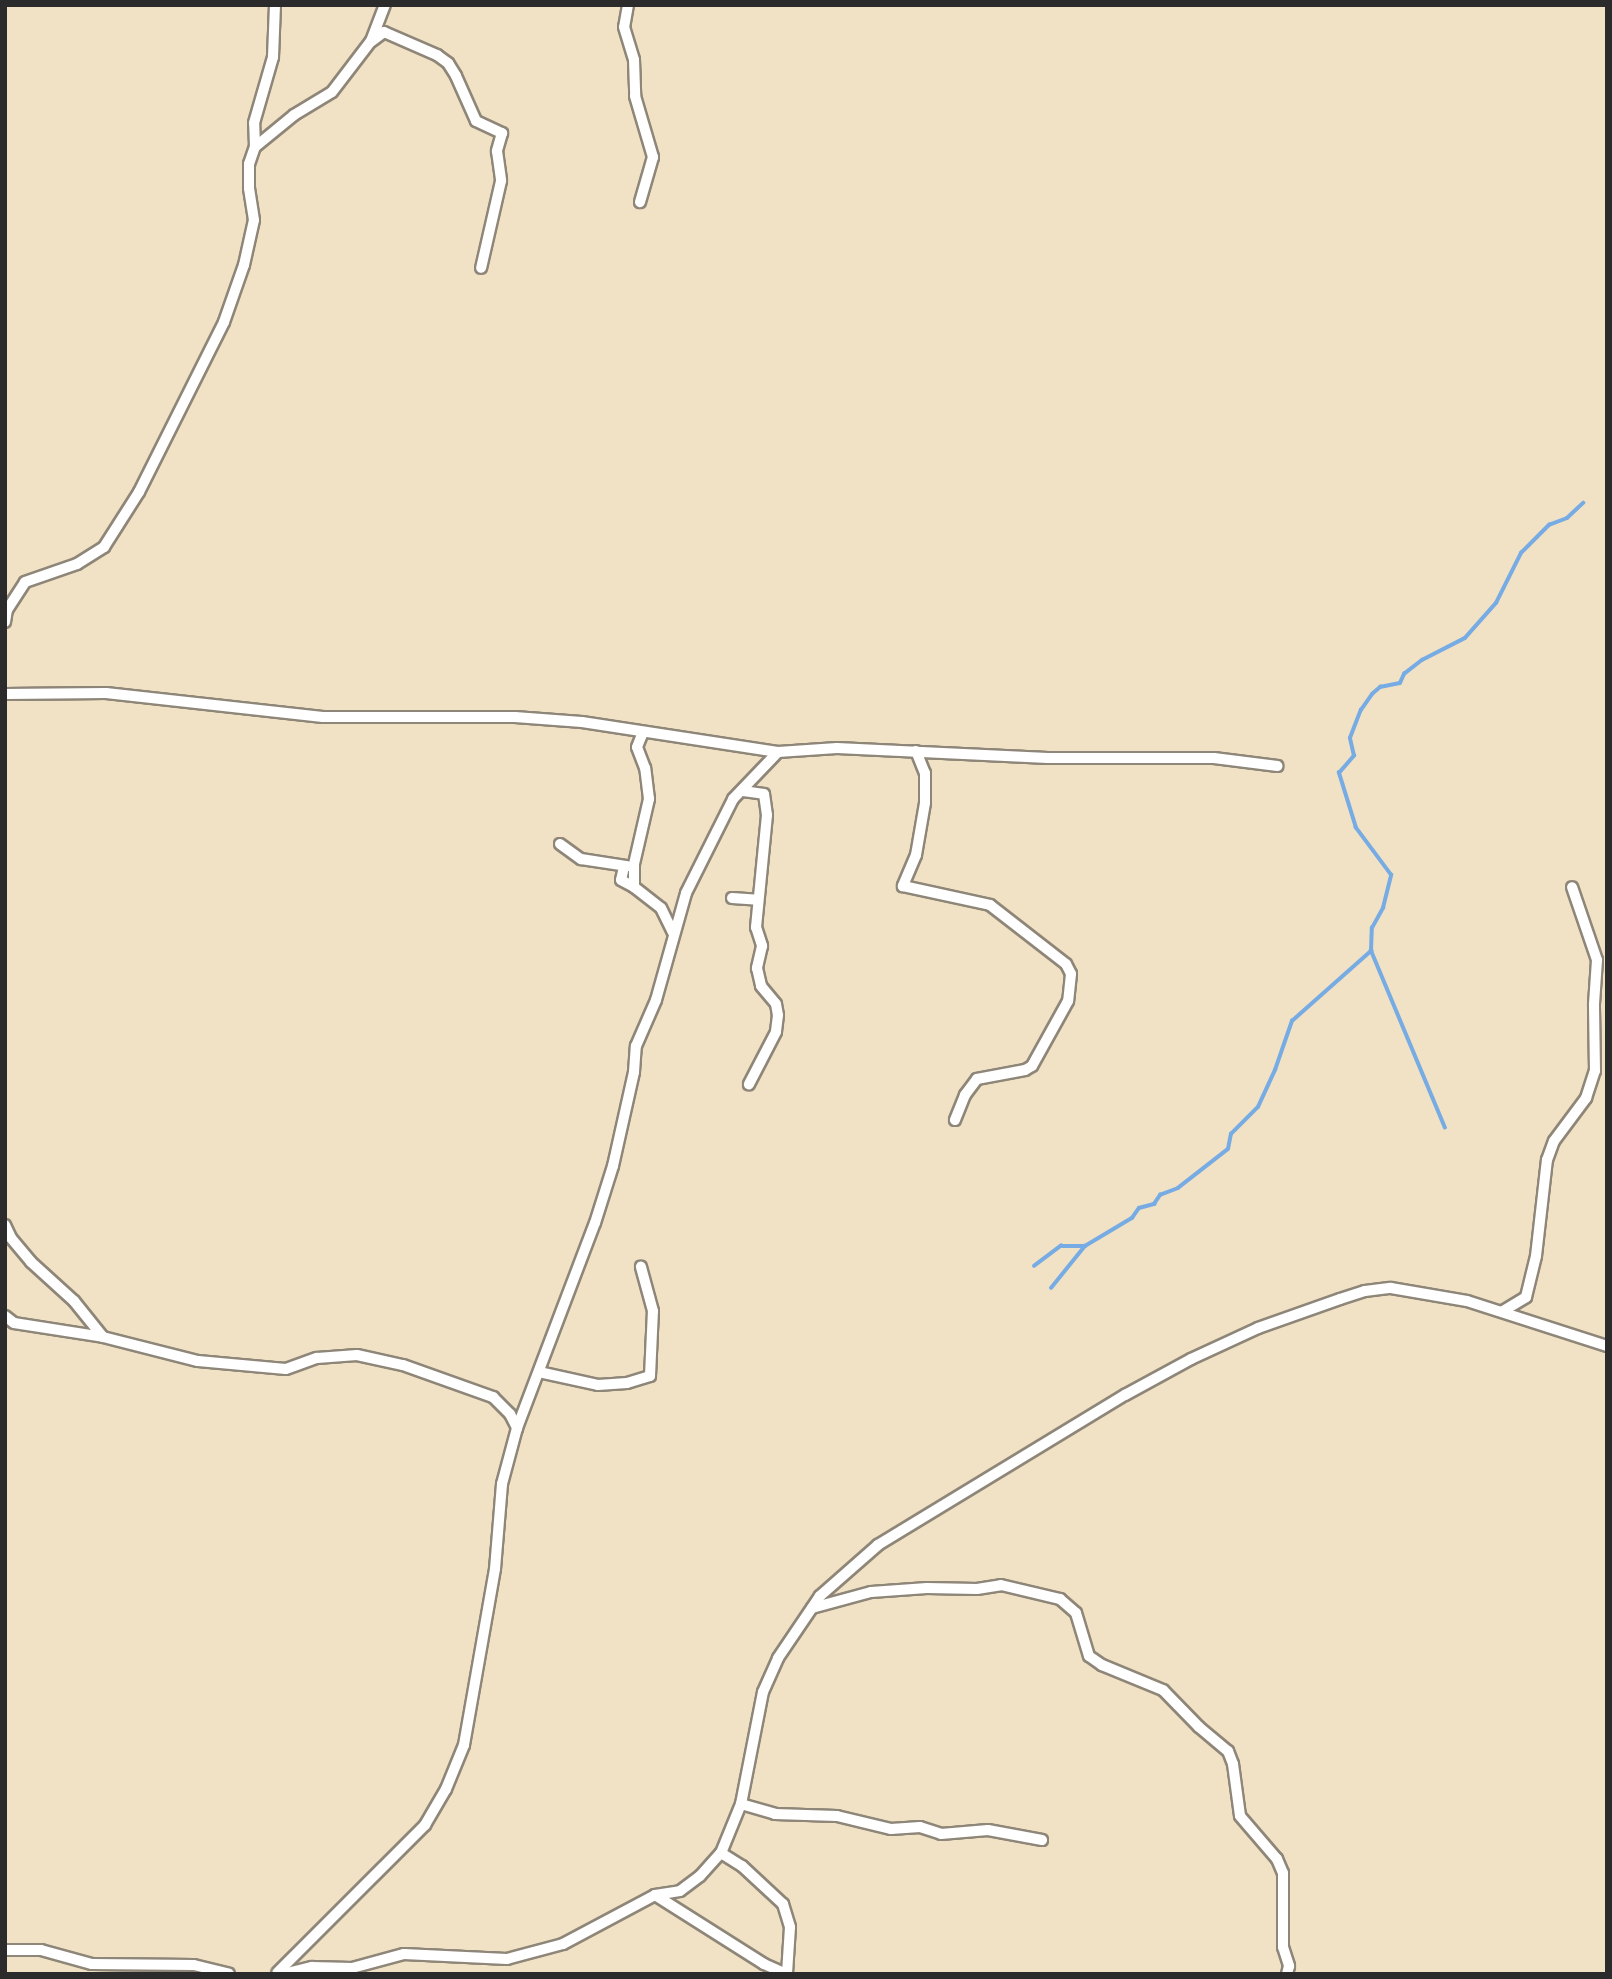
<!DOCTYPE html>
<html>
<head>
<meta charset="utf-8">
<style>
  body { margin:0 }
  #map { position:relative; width:1612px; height:1979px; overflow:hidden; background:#f1e2c5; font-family:Delius,sans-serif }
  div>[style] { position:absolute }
  .stream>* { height:3.5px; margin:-1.75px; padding:0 1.75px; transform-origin:1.75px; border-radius:1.75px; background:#77abe4 }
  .roads { filter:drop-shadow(2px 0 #8e8678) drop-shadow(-2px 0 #8e8678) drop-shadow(0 2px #8e8678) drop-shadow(0 -2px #8e8678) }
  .minor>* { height:10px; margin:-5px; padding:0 5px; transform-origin:5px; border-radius:5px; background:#fff }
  span { translate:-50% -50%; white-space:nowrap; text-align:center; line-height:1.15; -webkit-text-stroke:6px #fbf7ec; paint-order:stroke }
  .frame { position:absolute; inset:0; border:7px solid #2b2b2b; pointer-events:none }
</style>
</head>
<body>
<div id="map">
  <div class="stream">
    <div style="left:1445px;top:1128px;width:192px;rotate:-112.7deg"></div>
    <div style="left:1371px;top:951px;width:23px;rotate:-88deg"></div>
    <div style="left:1372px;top:928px;width:23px;rotate:-61deg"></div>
    <div style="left:1383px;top:908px;width:34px;rotate:-76deg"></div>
    <div style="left:1391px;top:875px;width:59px;rotate:-126.7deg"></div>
    <div style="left:1356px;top:828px;width:58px;rotate:-107.2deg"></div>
    <div style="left:1339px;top:773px;width:23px;rotate:-49deg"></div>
    <div style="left:1354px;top:756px;width:18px;rotate:-103deg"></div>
    <div style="left:1350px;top:738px;width:30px;rotate:-69deg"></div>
    <div style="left:1361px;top:710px;width:19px;rotate:-55deg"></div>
    <div style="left:1372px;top:694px;width:11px;rotate:-41deg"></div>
    <div style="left:1380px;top:687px;width:20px;rotate:-11deg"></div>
    <div style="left:1400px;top:683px;width:10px;rotate:-66deg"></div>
    <div style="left:1404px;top:674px;width:23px;rotate:-38deg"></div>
    <div style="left:1422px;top:660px;width:48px;rotate:-27.1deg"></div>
    <div style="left:1465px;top:638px;width:47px;rotate:-48.5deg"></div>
    <div style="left:1496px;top:603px;width:56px;rotate:-63.4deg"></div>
    <div style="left:1521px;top:553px;width:40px;rotate:-45deg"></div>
    <div style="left:1549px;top:525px;width:19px;rotate:-21deg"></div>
    <div style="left:1567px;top:518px;width:22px;rotate:-43deg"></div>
    <div style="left:1034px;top:1266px;width:34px;rotate:-37deg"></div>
    <div style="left:1061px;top:1246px;width:24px"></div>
    <div style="left:1051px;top:1288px;width:54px;rotate:-51deg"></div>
    <div style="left:1085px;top:1246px;width:55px;rotate:-30.8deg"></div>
    <div style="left:1132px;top:1218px;width:12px;rotate:-55deg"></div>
    <div style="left:1139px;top:1208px;width:16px;rotate:-15deg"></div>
    <div style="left:1154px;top:1204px;width:11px;rotate:-56deg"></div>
    <div style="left:1160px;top:1195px;width:19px;rotate:-21deg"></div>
    <div style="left:1178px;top:1188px;width:63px;rotate:-38deg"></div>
    <div style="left:1228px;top:1149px;width:15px;rotate:-79deg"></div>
    <div style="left:1231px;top:1134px;width:38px;rotate:-45deg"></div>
    <div style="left:1258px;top:1107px;width:41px;rotate:-65.3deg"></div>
    <div style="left:1275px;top:1070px;width:52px;rotate:-70.9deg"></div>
    <div style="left:1292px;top:1021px;width:106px;rotate:-41.5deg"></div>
  </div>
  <div class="roads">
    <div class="minor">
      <div style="left:628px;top:5px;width:22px;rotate:100deg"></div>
      <div style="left:624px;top:27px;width:34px;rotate:73deg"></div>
      <div style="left:634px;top:60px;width:36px;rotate:88deg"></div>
      <div style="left:635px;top:96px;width:64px;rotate:73.6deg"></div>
      <div style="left:653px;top:157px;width:47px;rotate:106.1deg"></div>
      <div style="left:372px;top:41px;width:15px;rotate:-37deg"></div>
      <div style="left:384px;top:32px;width:58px;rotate:23.5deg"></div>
      <div style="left:437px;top:55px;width:14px;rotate:36deg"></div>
      <div style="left:448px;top:63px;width:15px;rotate:58deg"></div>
      <div style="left:456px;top:76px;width:49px;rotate:66deg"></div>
      <div style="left:476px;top:121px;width:29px;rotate:25deg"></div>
      <div style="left:502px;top:133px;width:19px;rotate:106deg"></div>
      <div style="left:497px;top:151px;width:30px;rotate:82deg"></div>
      <div style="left:501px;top:181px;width:89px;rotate:102.9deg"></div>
      <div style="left:255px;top:147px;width:24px;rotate:-92deg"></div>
      <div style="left:254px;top:123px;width:69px;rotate:-73.9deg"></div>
      <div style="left:273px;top:57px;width:52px;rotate:-87.8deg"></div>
      <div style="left:5px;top:622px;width:12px;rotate:-81deg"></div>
      <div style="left:7px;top:610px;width:33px;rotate:-57deg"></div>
      <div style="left:25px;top:582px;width:55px;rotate:-19.1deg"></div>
      <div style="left:77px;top:564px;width:32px;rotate:-32deg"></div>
      <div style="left:104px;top:547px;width:65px;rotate:-57.5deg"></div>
      <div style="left:139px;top:492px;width:190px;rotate:-63.4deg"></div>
      <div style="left:224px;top:322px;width:60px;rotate:-70.7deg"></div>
      <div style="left:244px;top:265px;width:46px;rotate:-77.5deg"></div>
      <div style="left:254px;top:220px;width:32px;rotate:-99deg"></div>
      <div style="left:249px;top:188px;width:24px;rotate:-90deg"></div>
      <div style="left:249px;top:164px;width:18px;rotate:-71deg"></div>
      <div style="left:255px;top:147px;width:50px;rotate:-39.4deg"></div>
      <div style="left:294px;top:115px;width:44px;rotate:-31.2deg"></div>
      <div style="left:332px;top:92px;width:64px;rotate:-52.6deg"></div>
      <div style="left:371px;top:41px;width:39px;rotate:-69deg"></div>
      <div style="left:5px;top:694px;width:101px;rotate:-0.6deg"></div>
      <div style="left:106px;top:693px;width:218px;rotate:6.3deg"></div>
      <div style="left:323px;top:717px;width:192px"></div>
      <div style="left:515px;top:717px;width:67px;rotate:4.3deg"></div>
      <div style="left:582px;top:722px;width:198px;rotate:8.7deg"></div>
      <div style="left:778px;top:752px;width:59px;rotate:-3.9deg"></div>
      <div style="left:837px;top:748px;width:211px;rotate:2.7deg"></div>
      <div style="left:1048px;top:758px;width:166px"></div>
      <div style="left:1214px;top:758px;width:64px;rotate:7.2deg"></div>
      <div style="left:916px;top:751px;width:24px;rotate:68deg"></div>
      <div style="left:925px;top:773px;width:30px;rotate:90deg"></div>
      <div style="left:925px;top:803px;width:53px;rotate:99.8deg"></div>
      <div style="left:916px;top:855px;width:34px;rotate:113deg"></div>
      <div style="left:903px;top:886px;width:89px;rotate:12.3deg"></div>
      <div style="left:990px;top:905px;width:96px;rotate:37.8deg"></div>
      <div style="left:1066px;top:964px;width:11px;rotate:63deg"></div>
      <div style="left:1071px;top:974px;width:27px;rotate:96deg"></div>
      <div style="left:1068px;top:1001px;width:74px;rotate:119deg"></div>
      <div style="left:1032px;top:1066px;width:8px;rotate:150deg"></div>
      <div style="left:1025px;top:1070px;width:49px;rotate:169.4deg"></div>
      <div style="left:977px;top:1079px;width:20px;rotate:127deg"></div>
      <div style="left:965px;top:1095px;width:27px;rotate:112deg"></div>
      <div style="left:743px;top:791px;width:21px;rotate:8deg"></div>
      <div style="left:764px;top:794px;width:21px;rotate:82deg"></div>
      <div style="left:767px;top:815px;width:113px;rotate:95.6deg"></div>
      <div style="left:756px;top:927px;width:20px;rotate:72deg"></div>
      <div style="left:762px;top:946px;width:23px;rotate:103deg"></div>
      <div style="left:757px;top:968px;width:18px;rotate:77deg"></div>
      <div style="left:761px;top:986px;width:23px;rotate:50deg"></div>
      <div style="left:776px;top:1004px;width:11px;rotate:80deg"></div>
      <div style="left:778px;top:1015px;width:17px;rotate:97deg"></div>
      <div style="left:776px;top:1032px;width:59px;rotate:117.4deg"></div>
      <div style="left:560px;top:844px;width:26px;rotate:36deg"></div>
      <div style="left:581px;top:859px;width:47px;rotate:8.7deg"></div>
      <div style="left:624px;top:867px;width:13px;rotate:103deg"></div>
      <div style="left:621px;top:880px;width:15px;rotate:28deg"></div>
      <div style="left:634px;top:887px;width:23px;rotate:-90deg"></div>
      <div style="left:634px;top:864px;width:67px;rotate:-77deg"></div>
      <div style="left:649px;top:799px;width:31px;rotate:-97deg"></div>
      <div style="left:645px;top:768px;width:22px;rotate:-111deg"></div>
      <div style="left:637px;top:747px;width:16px;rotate:-68deg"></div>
      <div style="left:634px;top:887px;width:34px;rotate:38deg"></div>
      <div style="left:661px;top:908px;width:28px;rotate:64deg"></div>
      <div style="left:732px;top:898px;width:26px;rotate:4deg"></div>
      <div style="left:5px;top:1225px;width:14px;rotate:65deg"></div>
      <div style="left:11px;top:1238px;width:31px;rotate:50deg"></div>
      <div style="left:31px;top:1262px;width:58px;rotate:42.2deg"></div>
      <div style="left:74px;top:1301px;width:46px;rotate:51.1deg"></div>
      <div style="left:1503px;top:1311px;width:27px;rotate:-31deg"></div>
      <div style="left:1526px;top:1297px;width:42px;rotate:-76.3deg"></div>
      <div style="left:1536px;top:1256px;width:97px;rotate:-83.5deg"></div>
      <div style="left:1547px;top:1160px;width:20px;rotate:-70deg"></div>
      <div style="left:1554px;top:1141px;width:54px;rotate:-53.3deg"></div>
      <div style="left:1586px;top:1098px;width:28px;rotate:-72deg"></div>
      <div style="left:1595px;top:1071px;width:67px;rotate:-90.9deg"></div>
      <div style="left:1594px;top:1004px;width:44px;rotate:-86.1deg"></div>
      <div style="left:1597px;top:960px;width:77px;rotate:-108.9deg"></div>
      <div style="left:5px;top:1316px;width:11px;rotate:38deg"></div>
      <div style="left:14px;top:1323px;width:90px;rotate:8.9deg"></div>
      <div style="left:103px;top:1337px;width:98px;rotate:14.2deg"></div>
      <div style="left:198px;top:1361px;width:88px;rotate:5.2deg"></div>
      <div style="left:286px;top:1369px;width:33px;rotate:-20deg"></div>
      <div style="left:317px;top:1358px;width:40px;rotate:-4.3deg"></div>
      <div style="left:357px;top:1355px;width:47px;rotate:12.3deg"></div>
      <div style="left:403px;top:1365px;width:96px;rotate:19.6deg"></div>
      <div style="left:493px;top:1397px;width:24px;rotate:45deg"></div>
      <div style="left:510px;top:1414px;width:16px;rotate:63deg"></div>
      <div style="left:517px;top:1428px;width:58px;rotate:105deg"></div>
      <div style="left:502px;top:1484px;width:85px;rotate:94.7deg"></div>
      <div style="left:495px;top:1569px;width:179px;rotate:100deg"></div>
      <div style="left:464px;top:1745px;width:48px;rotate:112.2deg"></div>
      <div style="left:446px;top:1789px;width:42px;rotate:120.3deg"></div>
      <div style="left:425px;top:1825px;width:209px;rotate:135deg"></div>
      <div style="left:539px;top:1372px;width:60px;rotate:12.4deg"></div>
      <div style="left:598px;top:1385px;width:29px;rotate:-4deg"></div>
      <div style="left:627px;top:1383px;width:24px;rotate:-17deg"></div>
      <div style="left:650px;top:1376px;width:65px;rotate:-87.4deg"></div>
      <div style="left:653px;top:1311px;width:46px;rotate:-105.3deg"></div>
      <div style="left:517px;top:1428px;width:219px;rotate:-69.2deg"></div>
      <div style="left:595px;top:1223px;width:60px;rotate:-72.5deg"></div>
      <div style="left:613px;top:1166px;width:96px;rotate:-77.4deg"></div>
      <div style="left:634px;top:1072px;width:26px;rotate:-86deg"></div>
      <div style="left:636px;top:1046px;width:50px;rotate:-66.5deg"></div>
      <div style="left:656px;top:1000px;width:111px;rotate:-74.3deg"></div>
      <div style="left:686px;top:893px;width:105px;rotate:-63.4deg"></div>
      <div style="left:733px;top:799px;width:65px;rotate:-46.2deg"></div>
      <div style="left:812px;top:1608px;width:61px;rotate:-15.2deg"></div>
      <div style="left:871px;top:1592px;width:56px;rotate:-4.1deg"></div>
      <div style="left:927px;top:1588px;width:50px;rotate:1.1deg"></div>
      <div style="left:977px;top:1589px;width:24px;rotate:-9deg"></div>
      <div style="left:1001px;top:1585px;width:61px;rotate:13.3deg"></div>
      <div style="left:1060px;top:1599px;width:21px;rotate:41deg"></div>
      <div style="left:1076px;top:1613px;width:45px;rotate:73.2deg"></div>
      <div style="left:1089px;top:1656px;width:16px;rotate:35deg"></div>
      <div style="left:1102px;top:1665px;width:66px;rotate:22.3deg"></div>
      <div style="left:1163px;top:1690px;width:52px;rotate:45.8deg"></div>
      <div style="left:1199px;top:1727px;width:38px;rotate:40deg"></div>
      <div style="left:1228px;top:1751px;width:14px;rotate:69deg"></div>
      <div style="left:1233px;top:1764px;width:52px;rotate:82.3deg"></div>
      <div style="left:1240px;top:1816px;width:57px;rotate:49.3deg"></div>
      <div style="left:1277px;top:1859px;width:15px;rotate:67deg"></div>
      <div style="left:1283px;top:1873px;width:74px;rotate:90deg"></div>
      <div style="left:1283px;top:1947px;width:20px;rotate:72deg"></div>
      <div style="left:1289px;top:1966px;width:8px;rotate:104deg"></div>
      <div style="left:741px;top:1804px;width:35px;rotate:16deg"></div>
      <div style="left:775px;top:1814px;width:62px;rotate:1.8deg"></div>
      <div style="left:837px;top:1816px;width:56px;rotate:13.5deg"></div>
      <div style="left:891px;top:1829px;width:29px;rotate:-4deg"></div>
      <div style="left:920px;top:1827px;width:22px;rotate:18deg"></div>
      <div style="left:941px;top:1834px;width:47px;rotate:-4.9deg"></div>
      <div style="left:988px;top:1830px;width:55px;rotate:10.5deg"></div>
      <div style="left:721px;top:1853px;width:25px;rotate:32deg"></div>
      <div style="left:742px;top:1866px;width:56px;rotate:42.8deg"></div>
      <div style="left:783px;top:1904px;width:24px;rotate:73deg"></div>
      <div style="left:790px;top:1927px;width:47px;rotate:93.7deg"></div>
      <div style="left:655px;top:1895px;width:129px;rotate:32.3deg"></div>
      <div style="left:764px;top:1964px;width:24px;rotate:24deg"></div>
      <div style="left:5px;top:1950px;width:36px"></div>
      <div style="left:41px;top:1950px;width:53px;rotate:15.4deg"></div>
      <div style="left:92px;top:1964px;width:102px;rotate:0.6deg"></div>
      <div style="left:194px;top:1965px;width:36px;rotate:14deg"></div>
      <div style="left:283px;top:1974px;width:30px;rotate:-14deg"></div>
      <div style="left:312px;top:1967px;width:40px;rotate:1.4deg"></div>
      <div style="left:352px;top:1968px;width:54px;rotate:-15.1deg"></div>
      <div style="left:404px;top:1954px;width:103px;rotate:2.8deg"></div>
      <div style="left:507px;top:1959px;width:58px;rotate:-15deg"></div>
      <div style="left:563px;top:1944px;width:104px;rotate:-28deg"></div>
      <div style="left:655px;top:1895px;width:25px;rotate:-9deg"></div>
      <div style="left:680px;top:1891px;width:25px;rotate:-37deg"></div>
      <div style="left:700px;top:1876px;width:31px;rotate:-48deg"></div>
      <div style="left:721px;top:1853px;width:53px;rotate:-67.8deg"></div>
      <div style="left:741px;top:1804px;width:114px;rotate:-78.9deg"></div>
      <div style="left:763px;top:1692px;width:37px;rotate:-66deg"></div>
      <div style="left:778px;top:1658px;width:75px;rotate:-55.9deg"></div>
      <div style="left:820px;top:1596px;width:77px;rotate:-41.3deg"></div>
      <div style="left:878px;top:1545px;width:289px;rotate:-31.3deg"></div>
      <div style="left:1125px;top:1395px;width:75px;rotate:-28.6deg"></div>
      <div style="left:1191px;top:1359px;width:74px;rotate:-24.8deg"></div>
      <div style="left:1258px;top:1328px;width:87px;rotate:-19.5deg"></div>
      <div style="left:1340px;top:1299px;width:26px;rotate:-18deg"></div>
      <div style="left:1365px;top:1291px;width:26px;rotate:-7deg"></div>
      <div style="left:1391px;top:1288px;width:77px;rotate:9.7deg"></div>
      <div style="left:1467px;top:1301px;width:147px;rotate:17.8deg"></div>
    </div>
  </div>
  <div class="frame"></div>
</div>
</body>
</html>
